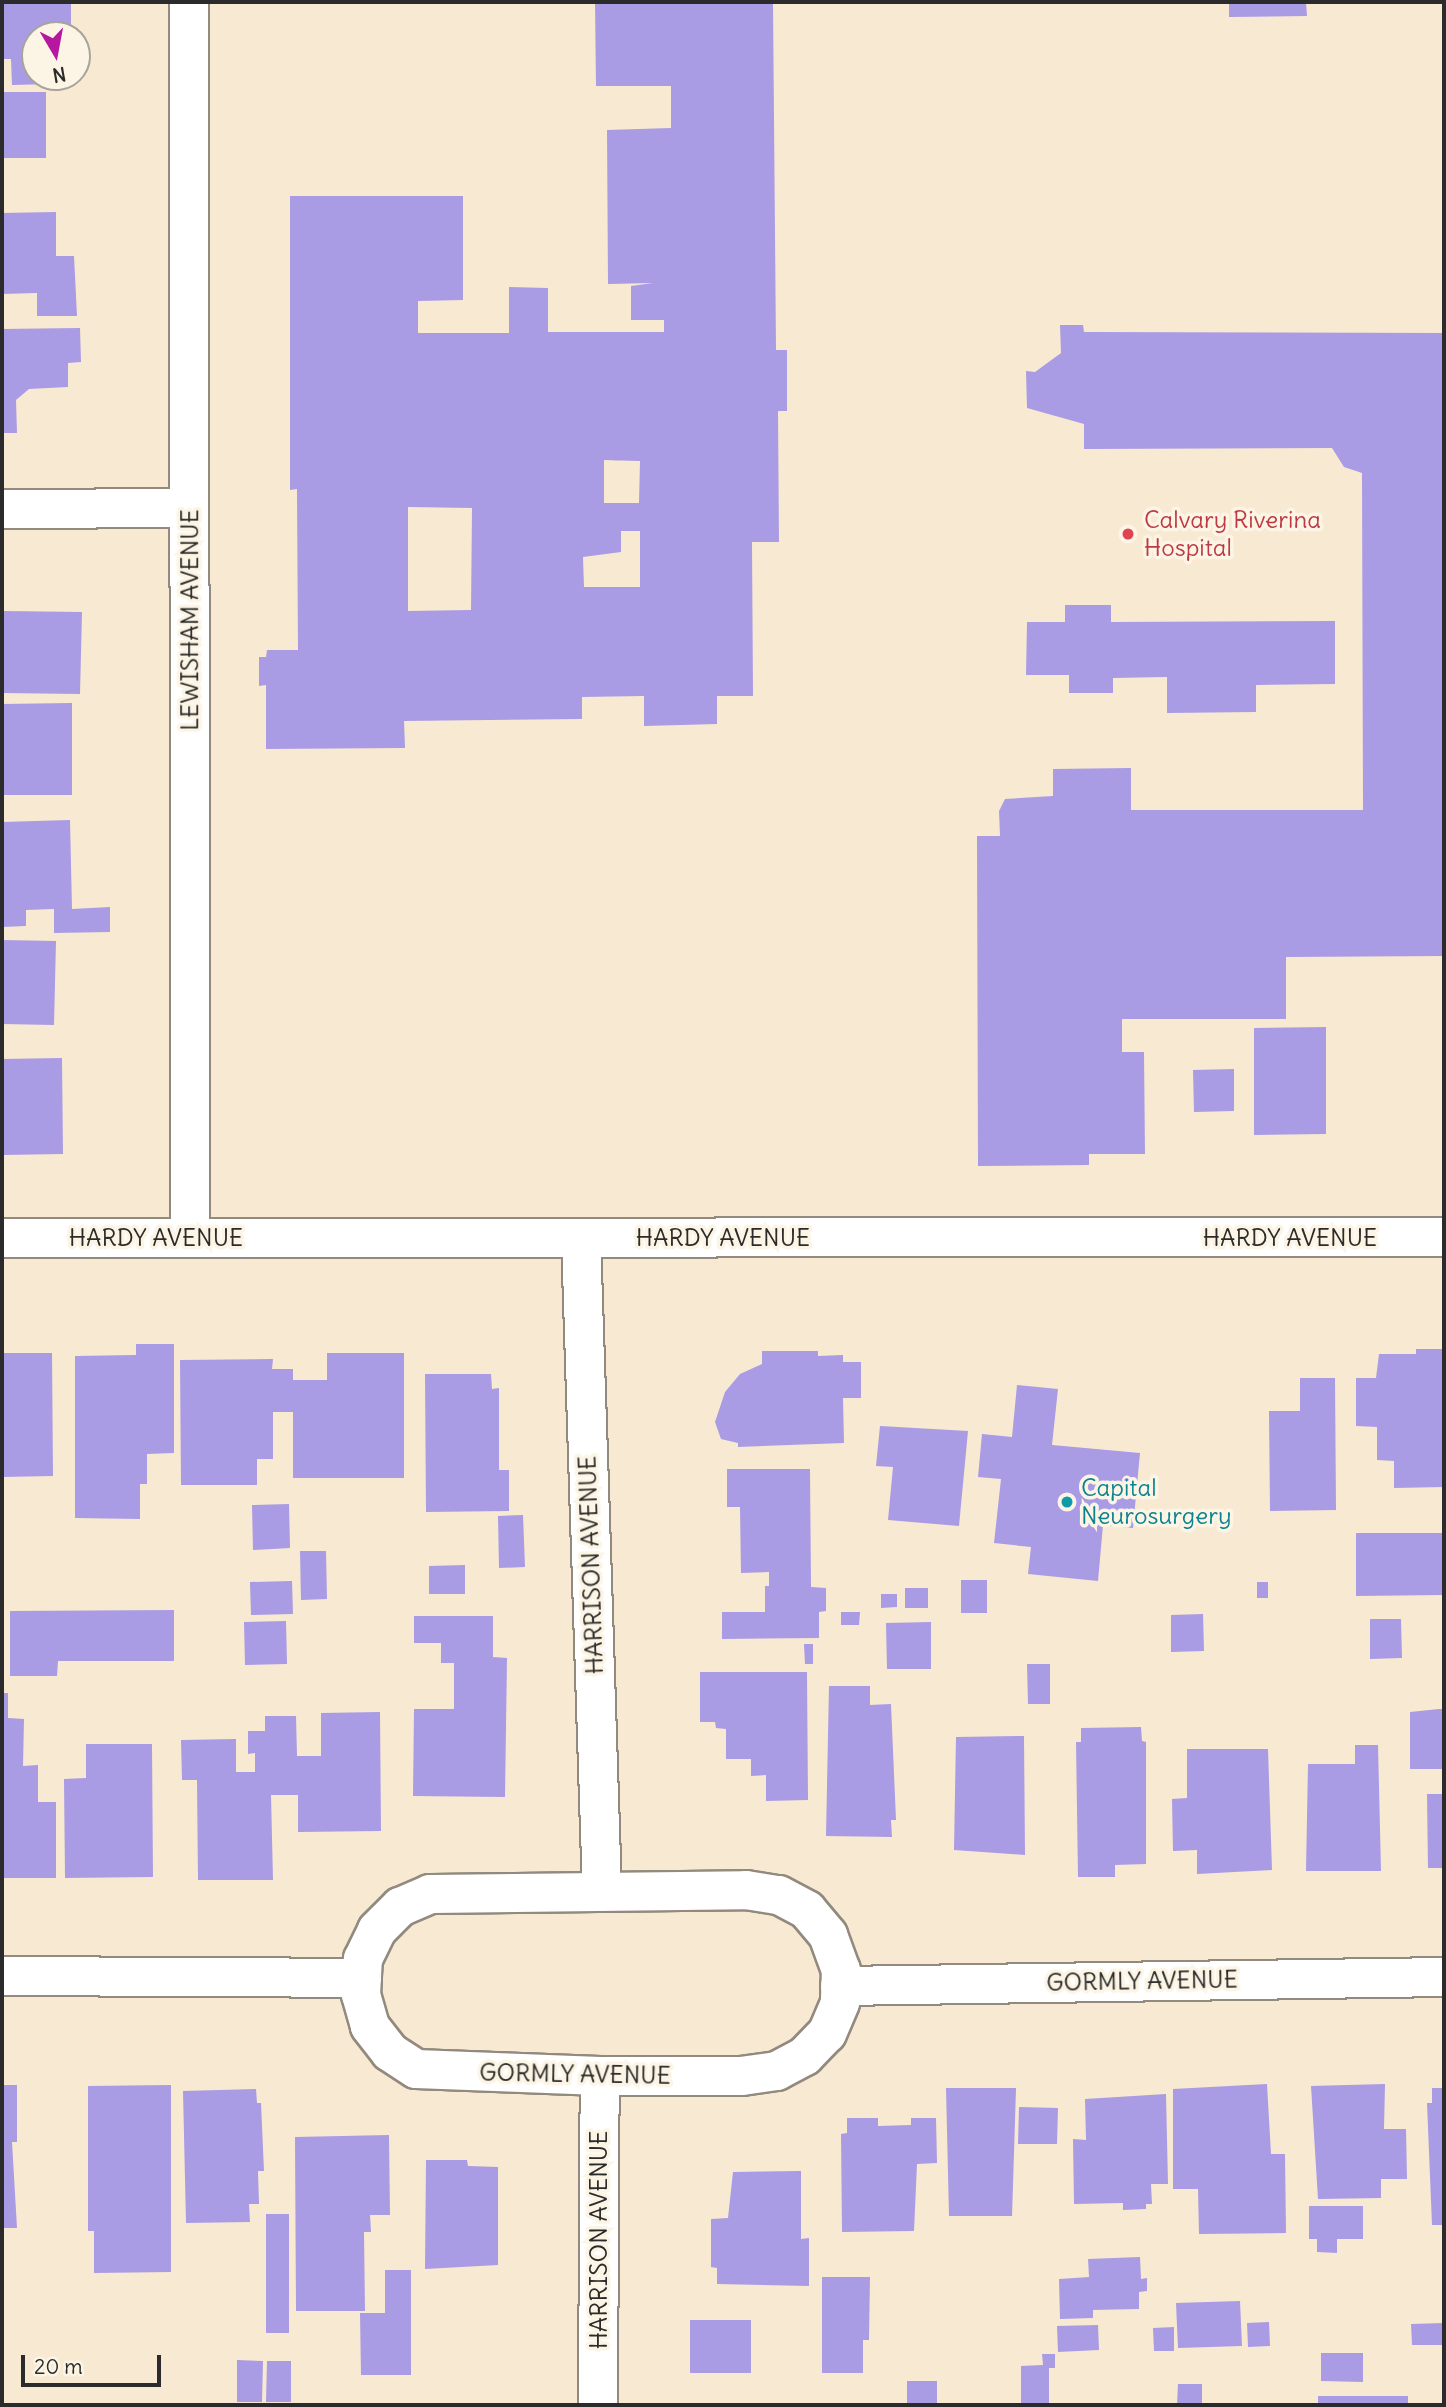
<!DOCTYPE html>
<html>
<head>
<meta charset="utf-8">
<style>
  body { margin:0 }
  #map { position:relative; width:1446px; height:2407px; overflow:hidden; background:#f8e9d2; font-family:Delius,sans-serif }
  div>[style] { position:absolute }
  .building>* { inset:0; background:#a99be4 }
  .roads { filter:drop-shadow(2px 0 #928a7e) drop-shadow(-2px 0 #928a7e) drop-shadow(0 2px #928a7e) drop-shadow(0 -2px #928a7e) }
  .street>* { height:38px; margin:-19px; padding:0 19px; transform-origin:19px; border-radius:19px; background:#fff }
  .dots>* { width:19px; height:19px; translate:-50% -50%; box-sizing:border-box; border:4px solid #fcf5e5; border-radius:50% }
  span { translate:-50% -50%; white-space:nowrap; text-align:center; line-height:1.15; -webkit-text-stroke:7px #fcf5e5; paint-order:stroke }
  .health-label { font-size:24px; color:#be3a42 }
  .left { translate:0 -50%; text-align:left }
  .street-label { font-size:24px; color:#2b2b2b }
  .culture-label { font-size:24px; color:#0d838f }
  .frame { position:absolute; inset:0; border:4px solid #2b2b2b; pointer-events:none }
  .north { position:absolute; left:21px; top:21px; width:70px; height:70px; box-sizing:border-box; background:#fcf5e5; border:2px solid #a8a49b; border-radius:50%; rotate:170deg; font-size:19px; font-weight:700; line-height:28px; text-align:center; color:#2b2b2b }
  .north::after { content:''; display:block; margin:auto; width:24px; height:32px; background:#b5179e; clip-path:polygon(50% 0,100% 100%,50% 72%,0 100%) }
  .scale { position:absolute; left:21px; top:2355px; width:140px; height:32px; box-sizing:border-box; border:4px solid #2b2b2b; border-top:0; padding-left:9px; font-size:21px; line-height:24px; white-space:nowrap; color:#2b2b2b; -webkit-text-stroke:5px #fcf5e5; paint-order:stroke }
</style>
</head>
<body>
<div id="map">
  <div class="building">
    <div style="clip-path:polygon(2px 2px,71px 2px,71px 29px,78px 28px,78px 35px,35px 35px,35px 77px,52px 77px,52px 84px,12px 85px,11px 59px,2px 59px)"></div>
    <div style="clip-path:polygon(evenodd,595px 2px,773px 2px,776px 350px,787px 350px,787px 411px,778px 411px,779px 542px,752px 542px,753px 696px,717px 696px,717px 724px,644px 726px,644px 696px,582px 697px,582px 719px,404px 721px,405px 748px,266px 749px,266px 685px,259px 686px,259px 657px,266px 657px,267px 650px,298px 650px,297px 489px,290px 490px,290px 196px,463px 196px,463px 300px,418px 301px,418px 333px,509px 333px,509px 287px,548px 288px,548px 332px,664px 332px,664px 320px,631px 320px,631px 286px,653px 283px,608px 284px,607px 130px,671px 128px,671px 86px,596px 86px,595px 2px,604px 460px,640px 461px,639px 503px,604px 503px,604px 460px,595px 2px,408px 507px,472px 508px,471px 610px,408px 611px,408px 507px,595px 2px,621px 531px,640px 531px,640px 587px,584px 587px,583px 557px,621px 552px,621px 531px)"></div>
    <div style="clip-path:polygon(1229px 2px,1306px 2px,1307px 16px,1229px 17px)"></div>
    <div style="clip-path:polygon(2px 92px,46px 92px,46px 158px,4px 158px,2px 197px)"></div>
    <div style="clip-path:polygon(56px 212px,56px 256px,74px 256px,77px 316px,37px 316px,37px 293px,2px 294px,2px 213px)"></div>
    <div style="clip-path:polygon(1060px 325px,1083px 325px,1084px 332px,1444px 333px,1444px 956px,1286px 957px,1286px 1019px,1122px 1019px,1122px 1052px,1144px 1052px,1145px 1154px,1089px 1154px,1089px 1165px,978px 1166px,977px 836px,1000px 836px,999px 811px,1005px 799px,1053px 796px,1053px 769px,1131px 768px,1131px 810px,1363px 810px,1362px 473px,1344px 467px,1332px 448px,1084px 449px,1084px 424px,1027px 408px,1026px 371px,1035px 372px,1061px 353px)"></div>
    <div style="clip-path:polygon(80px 328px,81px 362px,68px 363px,68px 387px,29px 389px,16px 400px,17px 433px,2px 433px,2px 329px)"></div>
    <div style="clip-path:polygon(1065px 605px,1111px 605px,1111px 622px,1335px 621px,1335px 684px,1256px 685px,1256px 712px,1167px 713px,1167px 677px,1113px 678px,1113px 693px,1069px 693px,1069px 675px,1026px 675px,1027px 622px,1065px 622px)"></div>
    <div style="clip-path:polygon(2px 611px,82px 612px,80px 694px,2px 693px)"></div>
    <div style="clip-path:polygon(72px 703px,72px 795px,2px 795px,2px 704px)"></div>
    <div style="clip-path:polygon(70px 820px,72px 909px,110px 907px,110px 932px,54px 933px,54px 909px,26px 910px,26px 926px,2px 927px,2px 822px)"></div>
    <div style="clip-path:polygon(2px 940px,56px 941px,54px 1025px,2px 1024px)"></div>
    <div style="clip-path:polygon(1326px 1027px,1326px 1134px,1254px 1135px,1254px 1028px)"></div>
    <div style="clip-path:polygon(62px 1058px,63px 1154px,2px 1155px,2px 1059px)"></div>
    <div style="clip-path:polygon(1234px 1069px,1234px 1111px,1194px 1112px,1193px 1070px)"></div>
    <div style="clip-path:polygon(136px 1344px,174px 1344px,174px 1453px,147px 1454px,147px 1484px,140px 1484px,140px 1519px,75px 1518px,75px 1356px,136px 1355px)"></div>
    <div style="clip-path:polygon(1416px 1349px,1444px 1349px,1444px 1487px,1394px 1488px,1394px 1461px,1377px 1460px,1377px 1427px,1356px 1426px,1356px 1378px,1376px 1378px,1379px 1354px,1416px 1354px)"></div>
    <div style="clip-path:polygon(762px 1351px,818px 1351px,818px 1356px,843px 1355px,843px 1362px,861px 1362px,861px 1398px,843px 1398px,844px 1443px,738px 1447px,738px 1443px,721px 1439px,715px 1422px,725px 1392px,740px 1374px,762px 1364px)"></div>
    <div style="clip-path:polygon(2px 1353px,52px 1353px,53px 1476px,2px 1477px)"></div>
    <div style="clip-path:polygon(327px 1353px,404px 1353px,404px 1478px,293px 1478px,293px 1412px,273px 1412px,273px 1459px,257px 1459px,257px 1485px,181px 1485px,180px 1360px,273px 1359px,272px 1369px,293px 1369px,293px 1380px,327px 1380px)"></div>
    <div style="clip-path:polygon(425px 1374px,491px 1374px,492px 1389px,499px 1388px,499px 1470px,509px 1470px,509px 1511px,426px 1512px)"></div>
    <div style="clip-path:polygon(1300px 1378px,1335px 1378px,1336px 1510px,1270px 1511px,1269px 1411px,1300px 1411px)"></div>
    <div style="clip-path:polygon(1017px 1385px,1058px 1389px,1052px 1445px,1140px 1453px,1133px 1528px,1103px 1525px,1098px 1581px,1028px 1574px,1031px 1547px,994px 1543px,1001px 1479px,978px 1477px,982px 1434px,1012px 1437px)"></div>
    <div style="clip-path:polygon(880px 1426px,968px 1431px,959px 1526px,888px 1520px,893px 1467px,876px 1466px)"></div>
    <div style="clip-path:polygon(727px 1469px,810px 1469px,811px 1587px,826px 1588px,826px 1611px,819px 1612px,819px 1638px,722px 1639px,722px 1612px,765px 1612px,765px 1586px,769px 1586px,769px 1572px,741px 1573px,740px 1507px,727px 1507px)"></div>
    <div style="clip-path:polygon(289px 1504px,290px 1548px,253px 1550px,252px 1505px)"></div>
    <div style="clip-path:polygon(523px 1515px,525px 1567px,499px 1568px,498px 1516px)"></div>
    <div style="clip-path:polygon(1356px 1533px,1444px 1533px,1444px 1595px,1356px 1596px)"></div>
    <div style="clip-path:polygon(300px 1551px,326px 1551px,327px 1599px,301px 1600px)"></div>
    <div style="clip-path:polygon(465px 1565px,465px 1594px,429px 1594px,429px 1566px)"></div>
    <div style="clip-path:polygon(961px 1580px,987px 1580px,987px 1613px,961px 1613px)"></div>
    <div style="clip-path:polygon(292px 1581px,293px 1614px,251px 1615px,250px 1582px)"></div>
    <div style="clip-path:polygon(1257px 1582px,1268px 1582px,1268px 1598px,1257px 1598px)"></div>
    <div style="clip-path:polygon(905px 1588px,928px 1588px,928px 1608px,905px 1608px)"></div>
    <div style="clip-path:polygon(881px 1594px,897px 1594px,897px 1607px,881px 1608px)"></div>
    <div style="clip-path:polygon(174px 1610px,174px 1661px,58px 1661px,57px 1676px,10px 1676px,10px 1611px)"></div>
    <div style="clip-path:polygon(841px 1612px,860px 1612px,859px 1625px,841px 1625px)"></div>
    <div style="clip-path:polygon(1203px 1614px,1204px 1651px,1171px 1652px,1171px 1615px)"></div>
    <div style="clip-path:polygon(414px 1616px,493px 1616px,493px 1657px,507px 1658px,505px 1797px,413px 1796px,414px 1709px,454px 1709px,454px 1663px,441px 1663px,441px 1643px,414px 1643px)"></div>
    <div style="clip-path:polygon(1370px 1619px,1401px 1619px,1402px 1658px,1370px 1659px)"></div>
    <div style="clip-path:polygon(286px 1621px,287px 1664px,245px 1665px,244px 1622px)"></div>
    <div style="clip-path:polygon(931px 1622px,931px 1669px,887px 1669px,886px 1623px)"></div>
    <div style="clip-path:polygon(804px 1644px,813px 1644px,813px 1664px,805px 1664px)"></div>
    <div style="clip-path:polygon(1027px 1664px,1050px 1664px,1050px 1704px,1028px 1704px)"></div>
    <div style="clip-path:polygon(700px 1672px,807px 1672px,808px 1800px,766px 1801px,766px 1775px,751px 1776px,751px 1759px,726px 1759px,726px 1729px,716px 1728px,715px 1722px,700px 1722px)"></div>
    <div style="clip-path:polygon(829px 1686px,870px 1686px,870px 1705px,891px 1704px,896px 1820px,891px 1820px,892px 1837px,826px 1836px)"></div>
    <div style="clip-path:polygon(2px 1693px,8px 1693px,8px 1718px,24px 1719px,23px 1766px,38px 1765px,38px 1802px,56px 1802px,56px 1878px,2px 1878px)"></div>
    <div style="clip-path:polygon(1439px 1709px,1444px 1709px,1444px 1769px,1410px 1769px,1410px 1712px)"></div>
    <div style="clip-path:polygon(380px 1712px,381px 1831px,298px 1832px,298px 1795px,271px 1795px,273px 1880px,198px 1880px,197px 1780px,182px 1780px,181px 1740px,236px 1739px,236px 1772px,255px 1772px,255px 1753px,248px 1754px,248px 1731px,265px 1731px,265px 1716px,296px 1716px,297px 1756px,321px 1756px,321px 1713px)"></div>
    <div style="clip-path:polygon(1141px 1727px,1142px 1741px,1146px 1742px,1146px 1864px,1115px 1865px,1115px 1877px,1078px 1877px,1076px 1742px,1081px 1742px,1081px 1728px)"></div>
    <div style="clip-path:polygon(1024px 1736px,1025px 1855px,954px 1850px,956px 1737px)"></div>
    <div style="clip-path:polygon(86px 1744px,152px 1744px,153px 1877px,65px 1878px,64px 1779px,86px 1778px)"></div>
    <div style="clip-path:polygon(1355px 1745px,1378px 1745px,1381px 1871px,1306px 1871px,1308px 1764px,1355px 1764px)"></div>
    <div style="clip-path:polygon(1187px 1749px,1268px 1749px,1272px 1870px,1197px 1874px,1197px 1850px,1173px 1851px,1172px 1799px,1187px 1798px)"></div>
    <div style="clip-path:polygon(1427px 1794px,1444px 1794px,1444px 1868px,1428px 1868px)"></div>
    <div style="clip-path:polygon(1267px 2084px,1271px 2154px,1285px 2154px,1286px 2233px,1199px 2234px,1198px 2189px,1173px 2189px,1173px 2089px)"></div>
    <div style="clip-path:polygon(1385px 2084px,1384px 2129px,1406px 2129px,1407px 2179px,1381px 2179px,1381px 2198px,1318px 2199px,1311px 2086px)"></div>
    <div style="clip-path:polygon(2px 2085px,17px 2085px,17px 2142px,12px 2142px,17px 2228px,2px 2228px)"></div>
    <div style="clip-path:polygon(171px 2085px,171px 2272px,94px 2273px,94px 2231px,88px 2231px,88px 2086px)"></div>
    <div style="clip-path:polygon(946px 2088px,1016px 2088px,1012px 2216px,949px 2216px)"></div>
    <div style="clip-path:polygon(1432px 2088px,1444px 2088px,1444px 2225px,1432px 2225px,1427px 2103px,1432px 2103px)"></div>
    <div style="clip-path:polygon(256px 2089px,257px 2103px,261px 2103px,264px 2171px,258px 2171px,259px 2204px,249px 2204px,250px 2222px,186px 2223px,183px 2091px)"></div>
    <div style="clip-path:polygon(1166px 2094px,1168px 2184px,1151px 2184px,1152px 2204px,1146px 2204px,1146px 2209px,1123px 2210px,1123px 2203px,1074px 2204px,1073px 2139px,1086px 2140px,1085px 2099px)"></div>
    <div style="clip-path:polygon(1019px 2107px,1058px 2108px,1057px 2144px,1018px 2144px)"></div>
    <div style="clip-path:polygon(847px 2118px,878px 2118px,878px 2126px,911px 2125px,911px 2118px,936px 2118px,937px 2163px,917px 2164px,914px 2231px,842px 2232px,841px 2134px,847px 2133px)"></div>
    <div style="clip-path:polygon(389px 2135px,390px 2215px,370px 2215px,371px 2232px,364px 2232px,365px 2311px,296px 2311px,295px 2137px)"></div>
    <div style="clip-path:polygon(426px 2160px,467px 2160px,468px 2166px,498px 2167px,498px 2265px,425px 2269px)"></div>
    <div style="clip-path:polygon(801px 2171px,801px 2239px,809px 2238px,809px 2286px,717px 2284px,717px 2268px,711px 2267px,711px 2219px,728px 2218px,733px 2172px)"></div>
    <div style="clip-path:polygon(1309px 2206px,1363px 2206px,1363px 2239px,1337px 2239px,1337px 2253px,1317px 2252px,1317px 2239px,1309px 2239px)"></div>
    <div style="clip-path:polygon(266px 2214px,289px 2214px,289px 2333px,266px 2333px)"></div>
    <div style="clip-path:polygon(1140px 2257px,1141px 2279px,1147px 2278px,1147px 2291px,1139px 2292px,1139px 2309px,1093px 2310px,1093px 2318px,1060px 2319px,1059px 2279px,1089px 2277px,1088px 2259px)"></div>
    <div style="clip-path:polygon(385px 2270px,411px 2270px,411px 2375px,361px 2375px,360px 2313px,385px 2313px)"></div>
    <div style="clip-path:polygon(822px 2277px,870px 2277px,869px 2340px,863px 2340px,863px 2373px,822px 2373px)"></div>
    <div style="clip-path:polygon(1240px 2301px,1242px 2346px,1178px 2348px,1176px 2303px)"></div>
    <div style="clip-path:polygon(690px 2320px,751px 2320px,751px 2373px,690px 2373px)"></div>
    <div style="clip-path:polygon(1269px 2322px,1270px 2346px,1248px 2347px,1247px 2323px)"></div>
    <div style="clip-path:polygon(1444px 2323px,1444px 2345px,1412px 2345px,1411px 2324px)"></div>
    <div style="clip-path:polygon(1098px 2325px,1099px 2350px,1058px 2352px,1057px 2326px)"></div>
    <div style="clip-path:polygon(1174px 2327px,1174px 2351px,1154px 2351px,1153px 2328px)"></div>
    <div style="clip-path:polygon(1321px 2353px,1363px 2353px,1363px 2382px,1321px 2381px)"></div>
    <div style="clip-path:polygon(1042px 2354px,1055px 2354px,1055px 2368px,1049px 2368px,1049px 2405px,1021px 2405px,1021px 2366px,1043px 2365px)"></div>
    <div style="clip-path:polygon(237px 2360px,263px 2361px,262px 2402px,237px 2402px)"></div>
    <div style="clip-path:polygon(267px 2361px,291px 2361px,291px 2402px,266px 2402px)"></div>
    <div style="clip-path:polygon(907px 2381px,937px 2381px,937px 2405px,907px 2405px)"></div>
    <div style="clip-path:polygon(1178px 2384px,1202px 2384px,1202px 2405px,1177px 2405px)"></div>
    <div style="clip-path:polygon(1318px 2396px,1408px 2396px,1408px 2405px,1318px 2405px)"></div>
  </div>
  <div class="roads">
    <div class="street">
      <div style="left:189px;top:2px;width:1236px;rotate:89.95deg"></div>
      <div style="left:2px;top:509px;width:187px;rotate:-0.3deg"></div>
      <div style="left:2px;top:1238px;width:1442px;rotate:-0.04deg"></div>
      <div style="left:581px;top:1238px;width:653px;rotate:88.16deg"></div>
      <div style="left:746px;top:1890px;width:33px;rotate:9deg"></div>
      <div style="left:779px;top:1895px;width:32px;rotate:28deg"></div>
      <div style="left:807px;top:1910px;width:33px;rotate:50deg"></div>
      <div style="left:828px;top:1935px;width:37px;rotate:70deg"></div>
      <div style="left:841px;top:1970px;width:33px;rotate:92deg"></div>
      <div style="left:840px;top:2003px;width:33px;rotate:113deg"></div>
      <div style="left:827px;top:2033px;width:32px;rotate:134deg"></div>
      <div style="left:805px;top:2056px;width:32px;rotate:152deg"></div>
      <div style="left:777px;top:2071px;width:35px;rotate:172deg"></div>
      <div style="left:742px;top:2076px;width:142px;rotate:180deg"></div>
      <div style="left:600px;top:2076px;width:184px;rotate:-177.8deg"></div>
      <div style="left:416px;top:2069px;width:31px;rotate:-147deg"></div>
      <div style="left:390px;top:2052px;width:33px;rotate:-128deg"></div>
      <div style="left:370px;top:2026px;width:32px;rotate:-106deg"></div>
      <div style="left:361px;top:1995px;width:36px;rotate:-87deg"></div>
      <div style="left:363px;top:1959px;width:32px;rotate:-64deg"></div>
      <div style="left:377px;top:1930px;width:33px;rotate:-45deg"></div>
      <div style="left:400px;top:1907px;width:33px;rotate:-23deg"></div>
      <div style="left:430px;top:1894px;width:316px;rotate:-0.7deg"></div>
      <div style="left:2px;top:1976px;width:360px;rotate:0.3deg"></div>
      <div style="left:840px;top:1986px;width:604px;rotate:-0.85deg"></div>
      <div style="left:598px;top:2405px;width:329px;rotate:-89.7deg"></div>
    </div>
  </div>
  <div class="dots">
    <div style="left:1128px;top:534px;background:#e0444e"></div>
    <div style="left:1067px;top:1502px;background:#0f9aa8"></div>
  </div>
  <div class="health-label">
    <span class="left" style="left:1144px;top:534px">Calvary Riverina<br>Hospital</span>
  </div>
  <div class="street-label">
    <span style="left:190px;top:620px;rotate:-90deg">LEWISHAM AVENUE</span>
    <span style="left:156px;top:1238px">HARDY AVENUE</span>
    <span style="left:723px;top:1238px">HARDY AVENUE</span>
    <span style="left:1290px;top:1238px">HARDY AVENUE</span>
    <span style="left:591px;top:1565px;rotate:-92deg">HARRISON AVENUE</span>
    <span style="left:1142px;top:1981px;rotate:-1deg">GORMLY AVENUE</span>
    <span style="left:575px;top:2074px;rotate:1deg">GORMLY AVENUE</span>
    <span style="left:599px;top:2240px;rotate:-90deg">HARRISON AVENUE</span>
  </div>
  <div class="culture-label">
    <span class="left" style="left:1081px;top:1502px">Capital<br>Neurosurgery</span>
  </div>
  <div class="frame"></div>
  <div class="north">N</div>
  <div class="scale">20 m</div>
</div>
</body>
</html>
